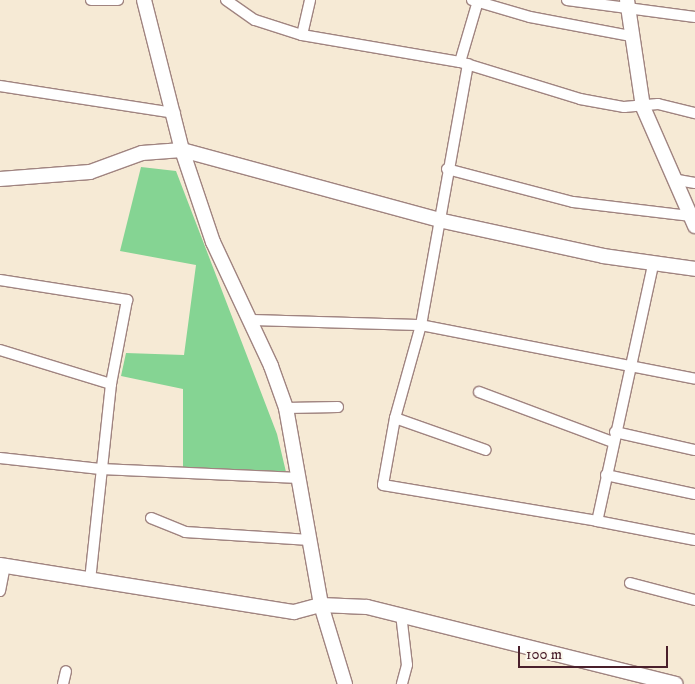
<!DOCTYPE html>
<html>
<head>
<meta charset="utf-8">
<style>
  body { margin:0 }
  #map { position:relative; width:695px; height:684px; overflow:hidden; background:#f6ead5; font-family:"IM FELL DW Pica",serif }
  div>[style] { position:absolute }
  .green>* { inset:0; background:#85d493 }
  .roads { filter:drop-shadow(1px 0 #a08480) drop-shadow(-1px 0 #a08480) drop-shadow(0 1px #a08480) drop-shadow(0 -1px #a08480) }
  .street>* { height:10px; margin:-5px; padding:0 5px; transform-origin:5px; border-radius:5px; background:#fff }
  .secondary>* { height:14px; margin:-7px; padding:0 7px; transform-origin:7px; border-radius:7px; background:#fff }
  span { translate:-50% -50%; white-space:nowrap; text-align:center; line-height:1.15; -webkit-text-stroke:4.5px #fbf7ec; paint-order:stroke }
  .scale { position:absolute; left:518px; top:646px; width:150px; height:22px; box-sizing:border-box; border:2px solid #4a1f2b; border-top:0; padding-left:6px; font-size:15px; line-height:18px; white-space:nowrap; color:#4a1f2b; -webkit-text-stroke:4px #fbf7ec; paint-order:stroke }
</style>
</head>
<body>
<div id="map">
  <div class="green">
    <div style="clip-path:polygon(141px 167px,176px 171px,277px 434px,286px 472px,183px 468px,183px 389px,121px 376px,126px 353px,184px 355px,196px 265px,120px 251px)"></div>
  </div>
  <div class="roads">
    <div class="street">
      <div style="left:91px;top:0;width:27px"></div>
      <div style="left:226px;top:0;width:35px;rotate:35deg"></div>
      <div style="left:255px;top:20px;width:49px;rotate:17.7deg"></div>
      <div style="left:302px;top:35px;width:160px;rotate:9.7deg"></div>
      <div style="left:460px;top:62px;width:126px;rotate:17.1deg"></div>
      <div style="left:580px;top:99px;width:45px;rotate:10.3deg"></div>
      <div style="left:624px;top:107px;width:34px;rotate:-5deg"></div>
      <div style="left:658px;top:104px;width:38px;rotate:14deg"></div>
      <div style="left:472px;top:0;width:60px;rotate:16.3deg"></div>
      <div style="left:530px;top:17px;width:103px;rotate:10.7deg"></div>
      <div style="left:567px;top:0;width:129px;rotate:7.6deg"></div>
      <div style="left:302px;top:35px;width:36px;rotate:-77deg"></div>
      <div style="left:460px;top:62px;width:64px;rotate:-73.6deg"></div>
      <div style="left:468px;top:64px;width:265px;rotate:100.2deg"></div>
      <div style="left:421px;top:325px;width:279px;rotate:11.1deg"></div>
      <div style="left:0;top:86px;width:177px;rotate:8.8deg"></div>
      <div style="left:447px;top:169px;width:130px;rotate:14.7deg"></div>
      <div style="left:573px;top:202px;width:119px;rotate:6.8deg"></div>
      <div style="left:678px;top:180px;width:17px;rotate:10deg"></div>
      <div style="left:653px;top:265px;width:262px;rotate:102.3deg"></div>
      <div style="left:597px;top:521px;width:100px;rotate:11deg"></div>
      <div style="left:0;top:280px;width:129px;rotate:8.9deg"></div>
      <div style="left:127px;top:300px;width:86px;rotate:100.8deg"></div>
      <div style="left:111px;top:384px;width:197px;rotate:96.1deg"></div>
      <div style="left:249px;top:320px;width:172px;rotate:1.7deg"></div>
      <div style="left:421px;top:325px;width:97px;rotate:105.6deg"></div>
      <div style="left:395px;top:418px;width:68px;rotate:100.2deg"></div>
      <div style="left:383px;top:485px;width:217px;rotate:9.5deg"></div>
      <div style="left:0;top:350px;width:116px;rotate:17deg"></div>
      <div style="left:479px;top:392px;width:143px;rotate:20.5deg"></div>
      <div style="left:286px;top:408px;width:52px;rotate:-1.1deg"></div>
      <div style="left:395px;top:418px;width:96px;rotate:19.4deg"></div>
      <div style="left:615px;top:432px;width:82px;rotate:12.7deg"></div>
      <div style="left:0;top:458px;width:101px;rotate:6.3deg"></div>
      <div style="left:100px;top:469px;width:200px;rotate:2.6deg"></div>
      <div style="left:606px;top:475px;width:91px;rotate:12.1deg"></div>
      <div style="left:151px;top:518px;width:37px;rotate:22deg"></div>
      <div style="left:185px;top:532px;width:125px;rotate:3.7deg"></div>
      <div style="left:630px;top:583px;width:67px;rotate:14.7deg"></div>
      <div style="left:0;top:591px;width:25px;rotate:-79deg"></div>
      <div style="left:401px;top:614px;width:51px;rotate:83.3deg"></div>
      <div style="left:407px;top:665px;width:20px;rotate:105deg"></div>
      <div style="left:63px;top:684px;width:13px;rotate:-77deg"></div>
    </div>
    <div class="secondary">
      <div style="left:144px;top:0;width:155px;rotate:75.8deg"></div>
      <div style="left:182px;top:150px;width:97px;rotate:71.4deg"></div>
      <div style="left:213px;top:242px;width:137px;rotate:64.9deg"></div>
      <div style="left:271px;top:366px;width:45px;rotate:70.3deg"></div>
      <div style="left:286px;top:408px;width:200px;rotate:79.9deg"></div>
      <div style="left:321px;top:605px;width:83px;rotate:73.1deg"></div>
      <div style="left:627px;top:0;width:108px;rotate:81.5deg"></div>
      <div style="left:643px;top:107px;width:130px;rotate:66.4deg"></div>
      <div style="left:0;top:179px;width:90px;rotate:-4.4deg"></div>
      <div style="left:90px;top:172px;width:55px;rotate:-20.1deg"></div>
      <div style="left:142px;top:153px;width:40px;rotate:-4.3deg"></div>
      <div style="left:182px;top:150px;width:270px;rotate:15.2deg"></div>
      <div style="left:443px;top:221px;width:164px;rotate:12.3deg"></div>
      <div style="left:603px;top:256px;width:93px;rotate:8deg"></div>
      <div style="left:0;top:565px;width:298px;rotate:9.1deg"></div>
      <div style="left:294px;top:612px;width:28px;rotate:-15deg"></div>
      <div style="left:321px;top:605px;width:46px;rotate:2.5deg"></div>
      <div style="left:367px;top:607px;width:318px;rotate:14deg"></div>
    </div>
  </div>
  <div class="scale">100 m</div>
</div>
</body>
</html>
